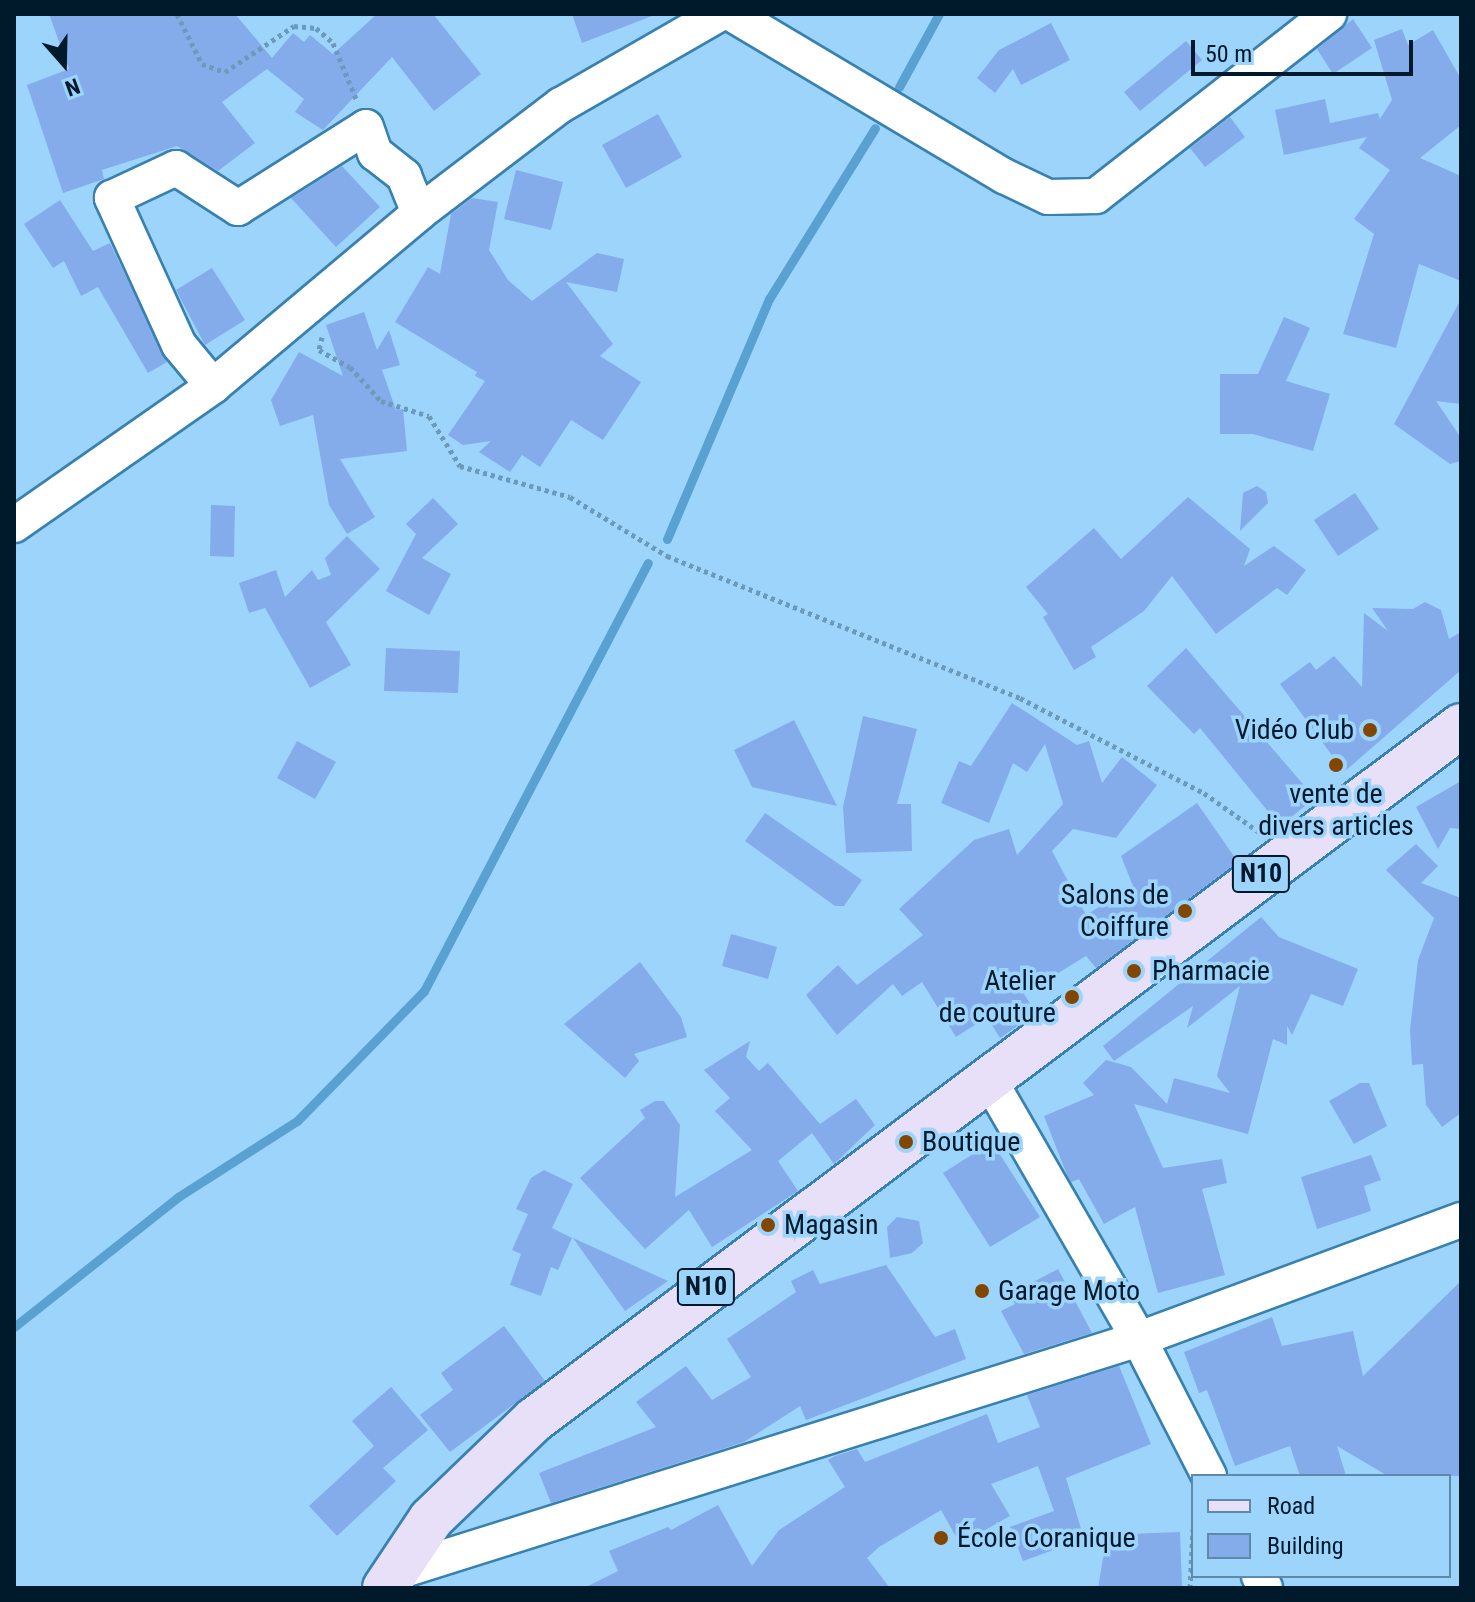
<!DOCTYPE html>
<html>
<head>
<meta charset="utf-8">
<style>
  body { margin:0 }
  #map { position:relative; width:1475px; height:1602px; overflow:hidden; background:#9cd4fc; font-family:"Roboto Condensed",sans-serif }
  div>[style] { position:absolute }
  .stream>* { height:9px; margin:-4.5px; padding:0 4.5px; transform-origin:4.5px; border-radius:4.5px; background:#58a1d1 }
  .building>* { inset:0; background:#84aceb }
  .path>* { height:5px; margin-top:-2.5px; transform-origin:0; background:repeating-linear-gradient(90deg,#6b9abb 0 4px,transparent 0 8px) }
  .roads { filter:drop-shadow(2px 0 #3881af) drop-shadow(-2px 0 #3881af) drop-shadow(0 2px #3881af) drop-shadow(0 -2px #3881af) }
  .minor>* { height:34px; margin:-17px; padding:0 17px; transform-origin:17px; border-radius:17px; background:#fff }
  .major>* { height:44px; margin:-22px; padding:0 22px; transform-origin:22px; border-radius:22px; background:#e8e0f9 }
  .dots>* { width:22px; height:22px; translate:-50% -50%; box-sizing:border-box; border:4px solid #9cd4fc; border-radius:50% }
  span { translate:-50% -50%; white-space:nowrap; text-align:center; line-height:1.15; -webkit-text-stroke:7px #9cd4fc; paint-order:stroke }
  .shield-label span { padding:2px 6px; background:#9cd4fc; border:2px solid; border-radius:6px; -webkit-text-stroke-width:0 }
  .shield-label { font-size:26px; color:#001a2c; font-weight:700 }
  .poi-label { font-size:28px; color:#001a2c }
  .right { translate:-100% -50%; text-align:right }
  .left { translate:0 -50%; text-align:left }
  .frame { position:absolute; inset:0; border:16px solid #001a2c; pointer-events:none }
  .legend { position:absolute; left:1191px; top:1474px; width:260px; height:104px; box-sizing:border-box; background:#9cd4fc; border:2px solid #5e8aa9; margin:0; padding:10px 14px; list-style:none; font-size:24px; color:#001a2c }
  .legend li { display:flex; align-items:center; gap:16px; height:40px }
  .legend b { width:40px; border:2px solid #5e8aa9 }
  .north { position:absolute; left:24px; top:24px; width:80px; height:80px; -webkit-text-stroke:6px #9cd4fc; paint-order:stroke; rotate:160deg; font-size:22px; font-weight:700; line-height:32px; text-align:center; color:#001a2c }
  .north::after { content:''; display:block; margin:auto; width:28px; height:36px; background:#001a2c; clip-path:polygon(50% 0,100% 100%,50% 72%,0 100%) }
  .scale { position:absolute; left:1191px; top:40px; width:222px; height:36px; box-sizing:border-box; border:4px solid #001a2c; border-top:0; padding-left:10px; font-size:24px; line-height:28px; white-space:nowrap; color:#001a2c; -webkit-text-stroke:6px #9cd4fc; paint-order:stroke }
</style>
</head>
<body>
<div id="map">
  <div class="stream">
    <div style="left:899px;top:87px;width:83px;rotate:-61.3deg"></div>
    <div style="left:667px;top:539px;width:261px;rotate:-67deg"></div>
    <div style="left:769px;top:299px;width:201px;rotate:-58.2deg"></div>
    <div style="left:14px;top:1327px;width:209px;rotate:-38.4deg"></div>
    <div style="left:178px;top:1197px;width:141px;rotate:-32.6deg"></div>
    <div style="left:297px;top:1121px;width:182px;rotate:-45.7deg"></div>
    <div style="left:424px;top:991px;width:483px;rotate:-62.4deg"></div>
  </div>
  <div class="building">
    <div style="clip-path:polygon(49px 14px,235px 14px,272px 58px,293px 33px,304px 42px,310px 35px,333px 54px,377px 14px,433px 14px,481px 74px,434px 111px,392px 57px,323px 130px,295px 112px,304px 99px,267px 69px,222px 102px,255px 143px,218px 171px,177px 146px,102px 170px,104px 179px,63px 193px,27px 85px,69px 69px)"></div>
    <div style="clip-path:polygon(572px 14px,651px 14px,652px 16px,582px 43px)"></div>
    <div style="clip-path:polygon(1353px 19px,1372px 48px,1333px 74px,1317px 49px)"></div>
    <div style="clip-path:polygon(1051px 23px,1070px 60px,1021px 85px,1013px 69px,995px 93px,977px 78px,999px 50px)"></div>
    <div style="clip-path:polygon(1402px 29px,1408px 45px,1433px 30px,1461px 79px,1461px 125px,1420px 158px,1461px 176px,1461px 281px,1419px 264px,1396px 348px,1343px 334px,1374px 234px,1354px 219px,1390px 170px,1359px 148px,1367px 137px,1284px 155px,1275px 110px,1325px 99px,1330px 123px,1378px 113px,1380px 119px,1392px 100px,1374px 40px)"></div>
    <div style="clip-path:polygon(1186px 41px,1202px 60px,1140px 111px,1124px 92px)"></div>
    <div style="clip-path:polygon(658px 114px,682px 157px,626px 188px,602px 145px)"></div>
    <div style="clip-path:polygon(1230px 117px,1245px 137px,1205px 167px,1190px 148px)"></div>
    <div style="clip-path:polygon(342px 166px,380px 207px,336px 247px,291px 198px)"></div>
    <div style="clip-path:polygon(516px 170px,563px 182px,551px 230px,504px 219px)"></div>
    <div style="clip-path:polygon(472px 198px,498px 202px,489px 250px,508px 280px,532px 301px,597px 253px,624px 259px,617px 292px,566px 282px,613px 344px,600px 356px,641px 382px,603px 440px,571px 420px,540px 467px,522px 455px,510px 472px,479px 452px,491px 441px,463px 445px,448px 435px,485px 381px,475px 376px,477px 372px,395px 322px,428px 267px,440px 274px,451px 214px)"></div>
    <div style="clip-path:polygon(60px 200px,93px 251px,110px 243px,167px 362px,148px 373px,98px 287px,81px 296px,64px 261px,53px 268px,24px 224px)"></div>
    <div style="clip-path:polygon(212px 268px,245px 320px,205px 345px,176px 290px)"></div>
    <div style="clip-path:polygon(1461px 299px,1461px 404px,1436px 401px,1461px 438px,1461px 461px,1450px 464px,1394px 424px)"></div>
    <div style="clip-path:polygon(364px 312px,377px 350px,389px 330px,400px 365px,382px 370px,396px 410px,403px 409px,407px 451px,340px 459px,375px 517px,347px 534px,329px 505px,313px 415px,280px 426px,271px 400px,299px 352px,343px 376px,326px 325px)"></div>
    <div style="clip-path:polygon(1284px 317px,1310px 328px,1286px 381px,1330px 394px,1313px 451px,1253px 434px,1220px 434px,1220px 374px,1258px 374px)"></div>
    <div style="clip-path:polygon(1257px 486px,1266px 492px,1268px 503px,1240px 531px,1243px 493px)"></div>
    <div style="clip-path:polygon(1355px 493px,1379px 529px,1338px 556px,1314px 520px)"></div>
    <div style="clip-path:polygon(1188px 497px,1250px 549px,1244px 566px,1274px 546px,1306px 570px,1287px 595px,1277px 588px,1216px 634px,1172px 576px,1144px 611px,1091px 647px,1096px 657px,1074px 670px,1043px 617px,1048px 614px,1026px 587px,1094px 528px,1121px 559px)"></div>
    <div style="clip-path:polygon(433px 498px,458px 524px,422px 558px,451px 574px,429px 615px,386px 591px,416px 534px,406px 524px)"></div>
    <div style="clip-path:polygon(211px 505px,235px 506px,234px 557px,210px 556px)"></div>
    <div style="clip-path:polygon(347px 536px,380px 569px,326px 622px,351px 665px,310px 688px,265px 608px,249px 613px,239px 583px,276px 570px,285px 597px,312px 570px,318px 580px,331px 575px,325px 558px)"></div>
    <div style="clip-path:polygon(1425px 602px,1441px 610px,1449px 639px,1461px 632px,1461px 670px,1344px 772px,1280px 684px,1310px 662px,1316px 670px,1334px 656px,1362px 687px,1364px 613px,1388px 631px,1372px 608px,1413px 609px)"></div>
    <div style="clip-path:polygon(386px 648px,460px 651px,458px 693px,384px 691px)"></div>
    <div style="clip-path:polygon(1186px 648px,1315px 798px,1280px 826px,1200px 728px,1194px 734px,1147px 686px)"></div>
    <div style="clip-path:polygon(1012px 703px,1077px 745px,1089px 741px,1102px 783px,1122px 757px,1157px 785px,1116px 838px,1073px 829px,1052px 851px,1086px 915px,1133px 886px,1121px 856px,1197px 803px,1238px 862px,1096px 968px,1086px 956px,1024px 994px,1036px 1013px,1000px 1038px,987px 1017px,956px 1037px,922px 982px,902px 996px,893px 984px,837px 1035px,806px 995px,838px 965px,857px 985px,923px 935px,899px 909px,974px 840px,1009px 829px,1017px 855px,1063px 804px,1045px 744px,1027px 772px,1013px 763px,989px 823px,941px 803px,959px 761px,971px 766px)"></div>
    <div style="clip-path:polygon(863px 716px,917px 729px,897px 804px,911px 804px,912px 851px,846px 853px,843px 807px)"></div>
    <div style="clip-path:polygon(794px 720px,837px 806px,752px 787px,734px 750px)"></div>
    <div style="clip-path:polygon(297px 741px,336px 762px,315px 799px,277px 778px)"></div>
    <div style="clip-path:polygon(1461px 781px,1461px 829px,1450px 828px,1438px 849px,1416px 807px)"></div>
    <div style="clip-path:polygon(765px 813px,862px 880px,844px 906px,835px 906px,745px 841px)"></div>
    <div style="clip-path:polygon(1416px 844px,1438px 866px,1421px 883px,1461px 898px,1461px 1113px,1442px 1127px,1426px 1105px,1423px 1064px,1412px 1065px,1410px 1030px,1418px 960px,1434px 918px,1386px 870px)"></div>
    <div style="clip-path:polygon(1261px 917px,1279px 937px,1358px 969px,1343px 1006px,1311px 994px,1292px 1035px,1287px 1026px,1287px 1045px,1273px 1039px,1248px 1134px,1134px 1104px,1163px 1168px,1222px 1159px,1227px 1183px,1202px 1189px,1225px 1275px,1158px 1293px,1135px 1207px,1104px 1224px,1079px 1179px,1071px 1182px,1067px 1175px,1044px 1116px,1094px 1095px,1083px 1083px,1106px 1060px,1131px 1067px,1167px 1104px,1174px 1078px,1230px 1093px,1217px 1076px,1240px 986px,1187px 1028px,1193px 1006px,1114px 1061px,1103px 1046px)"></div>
    <div style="clip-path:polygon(731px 934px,777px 947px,768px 979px,722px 966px)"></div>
    <div style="clip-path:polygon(640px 962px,681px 1017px,687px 1037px,634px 1054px,639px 1061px,625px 1078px,564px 1024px)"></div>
    <div style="clip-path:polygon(750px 1041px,746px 1057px,759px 1071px,768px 1063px,820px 1124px,856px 1099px,875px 1125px,834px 1164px,812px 1133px,778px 1161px,798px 1191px,712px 1247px,689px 1210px,645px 1249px,580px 1178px,645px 1118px,640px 1110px,655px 1101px,664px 1101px,680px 1125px,675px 1197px,752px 1150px,715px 1111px,730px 1098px,704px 1070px)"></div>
    <div style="clip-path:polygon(1360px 1083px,1369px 1083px,1387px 1126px,1354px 1144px,1329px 1101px)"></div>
    <div style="clip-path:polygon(992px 1142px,1040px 1217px,990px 1247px,943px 1173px)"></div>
    <div style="clip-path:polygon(1371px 1155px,1381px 1180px,1364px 1186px,1371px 1211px,1317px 1229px,1301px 1177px)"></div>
    <div style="clip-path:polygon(544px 1170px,573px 1184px,552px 1228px,572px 1238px,558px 1270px,551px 1267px,541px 1296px,510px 1285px,521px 1254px,512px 1250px,528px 1214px,516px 1209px,531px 1178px)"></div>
    <div style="clip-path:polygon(897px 1217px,919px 1221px,923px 1243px,912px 1253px,890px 1258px,887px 1227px)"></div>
    <div style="clip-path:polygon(573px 1238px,668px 1281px,625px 1311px)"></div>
    <div style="clip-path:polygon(886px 1265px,935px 1337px,955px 1329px,966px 1359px,806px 1420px,800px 1406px,744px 1442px,551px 1503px,539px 1473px,656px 1427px,636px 1402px,686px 1366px,712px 1400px,751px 1377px,727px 1339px,796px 1292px,791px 1281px,813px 1270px,820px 1284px)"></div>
    <div style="clip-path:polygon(1058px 1269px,1092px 1333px,1024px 1354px,1001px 1311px,1015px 1304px,1010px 1294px)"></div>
    <div style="clip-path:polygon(1461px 1281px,1461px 1476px,1388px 1476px,1337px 1446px,1346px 1476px,1300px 1476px,1290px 1446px,1235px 1466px,1207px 1390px,1199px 1393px,1184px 1352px,1272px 1317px,1282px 1346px,1353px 1331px,1363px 1376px)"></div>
    <div style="clip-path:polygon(504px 1326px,545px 1381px,450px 1452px,420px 1415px,453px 1390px,441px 1373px)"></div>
    <div style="clip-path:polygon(1119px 1366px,1151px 1444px,1066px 1478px,1084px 1539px,1023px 1561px,1010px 1527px,1054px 1511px,1038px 1466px,991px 1484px,1010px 1516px,960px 1544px,941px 1510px,879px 1547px,867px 1558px,890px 1588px,584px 1588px,618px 1571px,609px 1551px,668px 1527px,671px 1530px,718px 1505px,752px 1566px,779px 1530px,845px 1487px,828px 1460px,835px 1456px,857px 1449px,865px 1462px,987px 1414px,998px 1443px,1040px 1427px,1027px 1395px)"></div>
    <div style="clip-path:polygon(391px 1387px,428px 1430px,383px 1468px,396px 1481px,337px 1536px,309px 1506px,374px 1446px,352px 1421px)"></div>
    <div style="clip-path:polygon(1180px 1532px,1182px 1588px,1098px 1588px,1105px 1547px,1129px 1551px,1128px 1534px)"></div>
  </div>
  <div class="path">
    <div style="left:177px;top:14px;width:56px;rotate:63.4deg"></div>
    <div style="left:202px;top:64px;width:24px;rotate:19deg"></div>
    <div style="left:225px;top:72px;width:83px;rotate:-33.7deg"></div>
    <div style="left:294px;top:26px;width:22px;rotate:5deg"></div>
    <div style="left:316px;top:28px;width:23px;rotate:41deg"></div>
    <div style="left:333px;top:43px;width:63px;rotate:67.5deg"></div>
    <div style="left:322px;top:337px;width:13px;rotate:103deg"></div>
    <div style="left:319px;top:350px;width:35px;rotate:29deg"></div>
    <div style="left:350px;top:367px;width:46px;rotate:47.6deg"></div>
    <div style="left:381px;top:401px;width:50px;rotate:17.4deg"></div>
    <div style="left:429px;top:416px;width:59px;rotate:58.2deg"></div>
    <div style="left:460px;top:466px;width:114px;rotate:15.7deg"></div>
    <div style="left:570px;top:497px;width:114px;rotate:31.3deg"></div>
    <div style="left:667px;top:556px;width:380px;rotate:21.9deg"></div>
    <div style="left:1020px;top:698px;width:207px;rotate:27.3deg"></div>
    <div style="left:1204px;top:793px;width:67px;rotate:35.3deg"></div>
    <div style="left:1190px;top:1588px;width:59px;rotate:-87.1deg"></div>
  </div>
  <div class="roads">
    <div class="minor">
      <div style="left:732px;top:14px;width:317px;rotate:30.8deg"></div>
      <div style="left:1004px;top:176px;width:49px;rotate:25.5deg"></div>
      <div style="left:1048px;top:197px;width:48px;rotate:-1.2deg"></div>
      <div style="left:1096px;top:196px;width:296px;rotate:-38deg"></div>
      <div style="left:213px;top:386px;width:53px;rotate:-129.7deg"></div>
      <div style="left:179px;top:345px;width:162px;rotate:-114.5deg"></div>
      <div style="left:112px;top:198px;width:71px;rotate:-25.1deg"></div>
      <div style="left:176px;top:168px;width:74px;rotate:32.8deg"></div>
      <div style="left:238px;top:208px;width:151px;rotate:-32.3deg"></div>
      <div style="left:366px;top:127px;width:28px;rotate:71deg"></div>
      <div style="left:375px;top:153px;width:37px;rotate:38deg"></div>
      <div style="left:404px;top:176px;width:40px;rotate:68deg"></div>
      <div style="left:14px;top:525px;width:243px;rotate:-34.9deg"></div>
      <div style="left:213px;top:386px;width:269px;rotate:-40deg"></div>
      <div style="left:419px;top:213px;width:178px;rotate:-37.3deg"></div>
      <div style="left:561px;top:105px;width:182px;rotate:-29.9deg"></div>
      <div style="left:987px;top:1076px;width:304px;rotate:60deg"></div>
      <div style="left:1139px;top:1339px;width:154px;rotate:62.9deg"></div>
      <div style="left:391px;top:1574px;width:784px;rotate:-17.44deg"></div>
      <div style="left:1139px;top:1339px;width:343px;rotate:-20.3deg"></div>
      <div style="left:1259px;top:1576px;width:13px;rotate:63deg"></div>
    </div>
    <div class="major">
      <div style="left:385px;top:1588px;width:83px;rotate:-56.3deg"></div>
      <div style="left:431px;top:1519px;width:143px;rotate:-43.9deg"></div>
      <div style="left:534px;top:1420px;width:1158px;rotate:-36.82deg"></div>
    </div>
  </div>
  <div class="dots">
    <div style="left:1370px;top:730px;background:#824600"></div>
    <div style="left:1336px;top:765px;background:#824600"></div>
    <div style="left:1185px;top:911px;background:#824600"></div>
    <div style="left:1134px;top:971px;background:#824600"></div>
    <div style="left:1072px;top:997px;background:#824600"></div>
    <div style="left:906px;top:1142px;background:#824600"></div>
    <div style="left:768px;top:1225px;background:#824600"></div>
    <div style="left:982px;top:1291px;background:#824600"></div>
    <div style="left:941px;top:1538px;background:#824600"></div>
  </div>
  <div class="shield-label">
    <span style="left:1261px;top:874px">N10</span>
    <span style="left:706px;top:1287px">N10</span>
  </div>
  <div class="poi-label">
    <span class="right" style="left:1354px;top:730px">Vidéo Club</span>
    <span style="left:1336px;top:810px">vente de<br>divers articles</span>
    <span class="right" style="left:1169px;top:911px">Salons de<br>Coiffure</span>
    <span class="left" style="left:1152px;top:971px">Pharmacie</span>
    <span class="right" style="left:1056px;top:997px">Atelier<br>de couture</span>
    <span class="left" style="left:922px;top:1142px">Boutique</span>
    <span class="left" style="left:784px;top:1225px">Magasin</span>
    <span class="left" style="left:998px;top:1291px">Garage Moto</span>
    <span class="left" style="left:957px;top:1538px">École Coranique</span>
  </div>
  <div class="frame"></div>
  <ul class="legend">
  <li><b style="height:10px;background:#e8e0f9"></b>Road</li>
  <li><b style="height:22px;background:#84aceb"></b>Building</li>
  </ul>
  <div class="north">N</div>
  <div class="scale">50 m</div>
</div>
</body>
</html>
